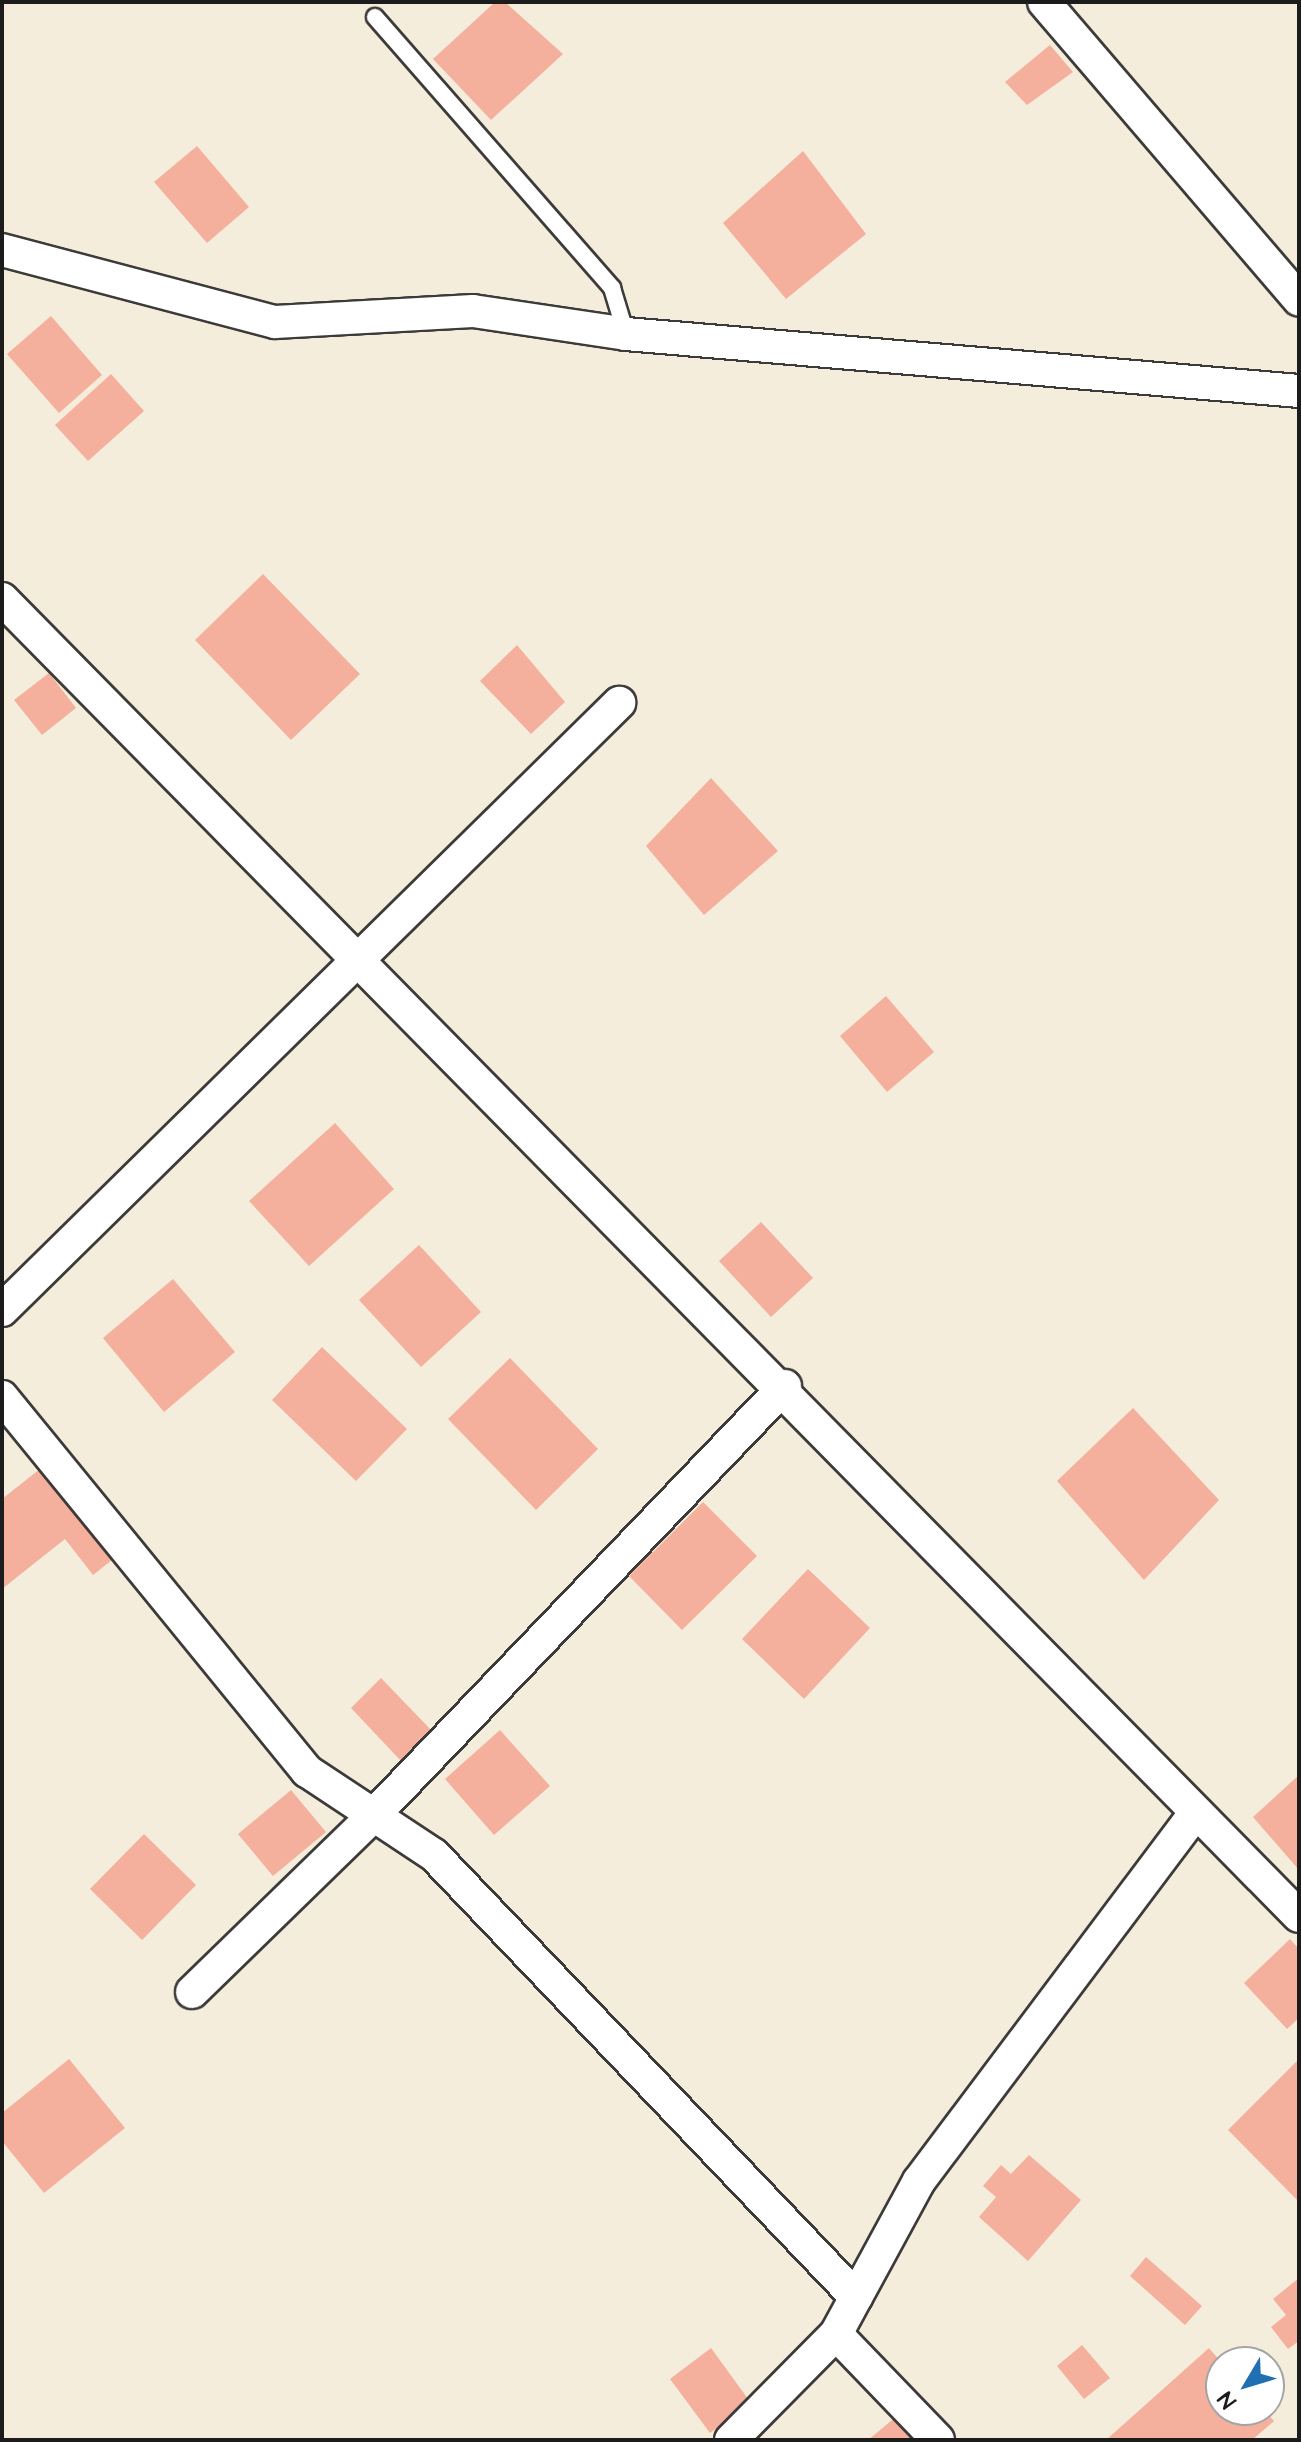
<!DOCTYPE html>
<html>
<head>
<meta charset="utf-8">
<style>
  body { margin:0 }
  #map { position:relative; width:1301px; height:2442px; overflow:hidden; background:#f5eddb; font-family:"Architects Daughter",sans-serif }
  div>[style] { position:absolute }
  .building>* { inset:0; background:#f5af9d }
  .roads { filter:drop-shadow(2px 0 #3d3b39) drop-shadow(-2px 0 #3d3b39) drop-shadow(0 2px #3d3b39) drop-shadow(0 -2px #3d3b39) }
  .lane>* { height:16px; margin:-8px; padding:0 8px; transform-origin:8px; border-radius:8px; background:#fff }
  .street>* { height:32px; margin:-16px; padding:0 16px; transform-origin:16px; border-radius:16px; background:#fff }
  span { translate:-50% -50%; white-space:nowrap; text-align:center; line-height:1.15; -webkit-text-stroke:6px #fff; paint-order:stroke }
  .frame { position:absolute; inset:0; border:4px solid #1c1c1c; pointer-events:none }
  .north { position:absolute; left:1205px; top:2346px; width:80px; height:80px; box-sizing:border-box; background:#fff; border:2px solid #a4a4a4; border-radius:50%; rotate:232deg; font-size:22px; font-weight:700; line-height:32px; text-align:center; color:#1c1c1c }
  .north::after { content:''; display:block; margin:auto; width:28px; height:36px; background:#1f6fb2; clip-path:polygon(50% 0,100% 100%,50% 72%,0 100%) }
</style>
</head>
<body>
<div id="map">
  <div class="building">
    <div style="clip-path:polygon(495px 2px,505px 2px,563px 54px,491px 120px,433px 59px)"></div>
    <div style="clip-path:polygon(1050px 45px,1073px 72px,1027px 105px,1005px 82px)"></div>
    <div style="clip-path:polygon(197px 146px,249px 207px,207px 243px,154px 182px)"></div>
    <div style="clip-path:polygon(803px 151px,866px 234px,786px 299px,723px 223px)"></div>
    <div style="clip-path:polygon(51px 316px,102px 375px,59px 413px,7px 354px)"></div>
    <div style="clip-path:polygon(111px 374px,144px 411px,88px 461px,55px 425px)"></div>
    <div style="clip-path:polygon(263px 574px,360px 674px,291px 740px,195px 640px)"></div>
    <div style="clip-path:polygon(517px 645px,565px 702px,531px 734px,480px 681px)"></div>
    <div style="clip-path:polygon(49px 673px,76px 708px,42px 735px,14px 700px)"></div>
    <div style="clip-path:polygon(711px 778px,778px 851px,704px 915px,646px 846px)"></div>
    <div style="clip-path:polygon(886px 996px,934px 1052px,887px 1092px,840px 1036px)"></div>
    <div style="clip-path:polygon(335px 1123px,394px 1189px,309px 1266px,249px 1201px)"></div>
    <div style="clip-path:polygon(761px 1222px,813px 1278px,771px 1317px,719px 1261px)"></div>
    <div style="clip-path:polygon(419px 1245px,481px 1312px,421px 1367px,359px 1300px)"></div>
    <div style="clip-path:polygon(173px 1279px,235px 1352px,164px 1412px,103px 1338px)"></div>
    <div style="clip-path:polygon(322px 1347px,407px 1429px,356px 1481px,272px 1400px)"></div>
    <div style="clip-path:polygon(510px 1358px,598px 1449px,536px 1510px,448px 1419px)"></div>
    <div style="clip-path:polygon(1133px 1408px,1219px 1500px,1144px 1580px,1057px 1481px)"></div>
    <div style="clip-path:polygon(40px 1469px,112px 1560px,93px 1575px,65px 1539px,2px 1589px,2px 1499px)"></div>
    <div style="clip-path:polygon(703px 1502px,757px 1556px,682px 1630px,629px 1576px)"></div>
    <div style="clip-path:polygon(808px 1569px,870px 1628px,804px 1699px,742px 1639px)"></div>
    <div style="clip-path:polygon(381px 1678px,433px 1732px,402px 1762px,351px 1708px)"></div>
    <div style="clip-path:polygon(500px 1730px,550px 1786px,494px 1835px,445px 1779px)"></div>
    <div style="clip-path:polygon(1299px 1775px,1299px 1870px,1253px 1817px)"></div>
    <div style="clip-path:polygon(291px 1790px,326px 1832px,273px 1876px,238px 1834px)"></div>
    <div style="clip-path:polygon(144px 1834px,196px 1885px,142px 1940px,90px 1889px)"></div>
    <div style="clip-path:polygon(1290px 1939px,1299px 1949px,1299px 2018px,1287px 2029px,1244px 1983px)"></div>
    <div style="clip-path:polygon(69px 2059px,125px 2128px,44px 2193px,2px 2141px,2px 2113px)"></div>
    <div style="clip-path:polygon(1299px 2059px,1299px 2202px,1228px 2130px)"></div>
    <div style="clip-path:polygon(1029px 2155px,1081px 2200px,1028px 2261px,979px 2217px,996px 2197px,983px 2186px,1001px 2165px,1011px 2174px)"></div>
    <div style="clip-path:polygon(1146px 2257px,1202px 2306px,1185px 2325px,1130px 2276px)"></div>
    <div style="clip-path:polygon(1299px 2278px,1299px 2341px,1288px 2349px,1271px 2327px,1286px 2315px,1273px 2299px)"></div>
    <div style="clip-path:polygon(1082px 2345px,1110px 2378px,1084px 2399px,1057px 2366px)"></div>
    <div style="clip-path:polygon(711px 2348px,751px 2403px,710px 2433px,670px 2379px)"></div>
    <div style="clip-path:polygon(1209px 2348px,1221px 2362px,1221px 2410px,1264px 2410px,1274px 2421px,1252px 2440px,1106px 2440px)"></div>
    <div style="clip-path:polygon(897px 2416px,917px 2440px,868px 2440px)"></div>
  </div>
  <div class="roads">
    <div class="lane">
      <div style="left:375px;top:17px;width:360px;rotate:48.8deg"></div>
      <div style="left:612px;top:288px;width:48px;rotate:73.1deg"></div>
    </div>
    <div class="street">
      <div style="left:1044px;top:2px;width:392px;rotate:49.4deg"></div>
      <div style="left:2px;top:250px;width:282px;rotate:14.8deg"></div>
      <div style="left:275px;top:322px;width:198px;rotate:-3.2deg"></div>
      <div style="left:473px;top:311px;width:155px;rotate:8.5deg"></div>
      <div style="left:626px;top:334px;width:675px;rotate:4.84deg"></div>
      <div style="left:2px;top:599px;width:1848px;rotate:45.44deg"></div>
      <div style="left:2px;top:1310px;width:866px;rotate:-44.53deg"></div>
      <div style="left:2px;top:1397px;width:483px;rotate:50.8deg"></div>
      <div style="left:307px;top:1771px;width:152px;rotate:33.5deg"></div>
      <div style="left:434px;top:1855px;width:611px;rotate:46.33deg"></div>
      <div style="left:856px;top:2297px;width:42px;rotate:118.4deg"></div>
      <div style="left:836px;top:2334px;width:147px;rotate:46.1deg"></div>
      <div style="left:192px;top:1992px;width:251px;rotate:-44.2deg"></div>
      <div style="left:372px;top:1817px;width:597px;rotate:-46.22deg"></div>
      <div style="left:856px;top:2297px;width:132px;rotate:-61.5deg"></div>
      <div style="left:919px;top:2181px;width:461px;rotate:-53.1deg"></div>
      <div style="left:731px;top:2440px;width:149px;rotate:-45.3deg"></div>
    </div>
  </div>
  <div class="frame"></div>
  <div class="north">N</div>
</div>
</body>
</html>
